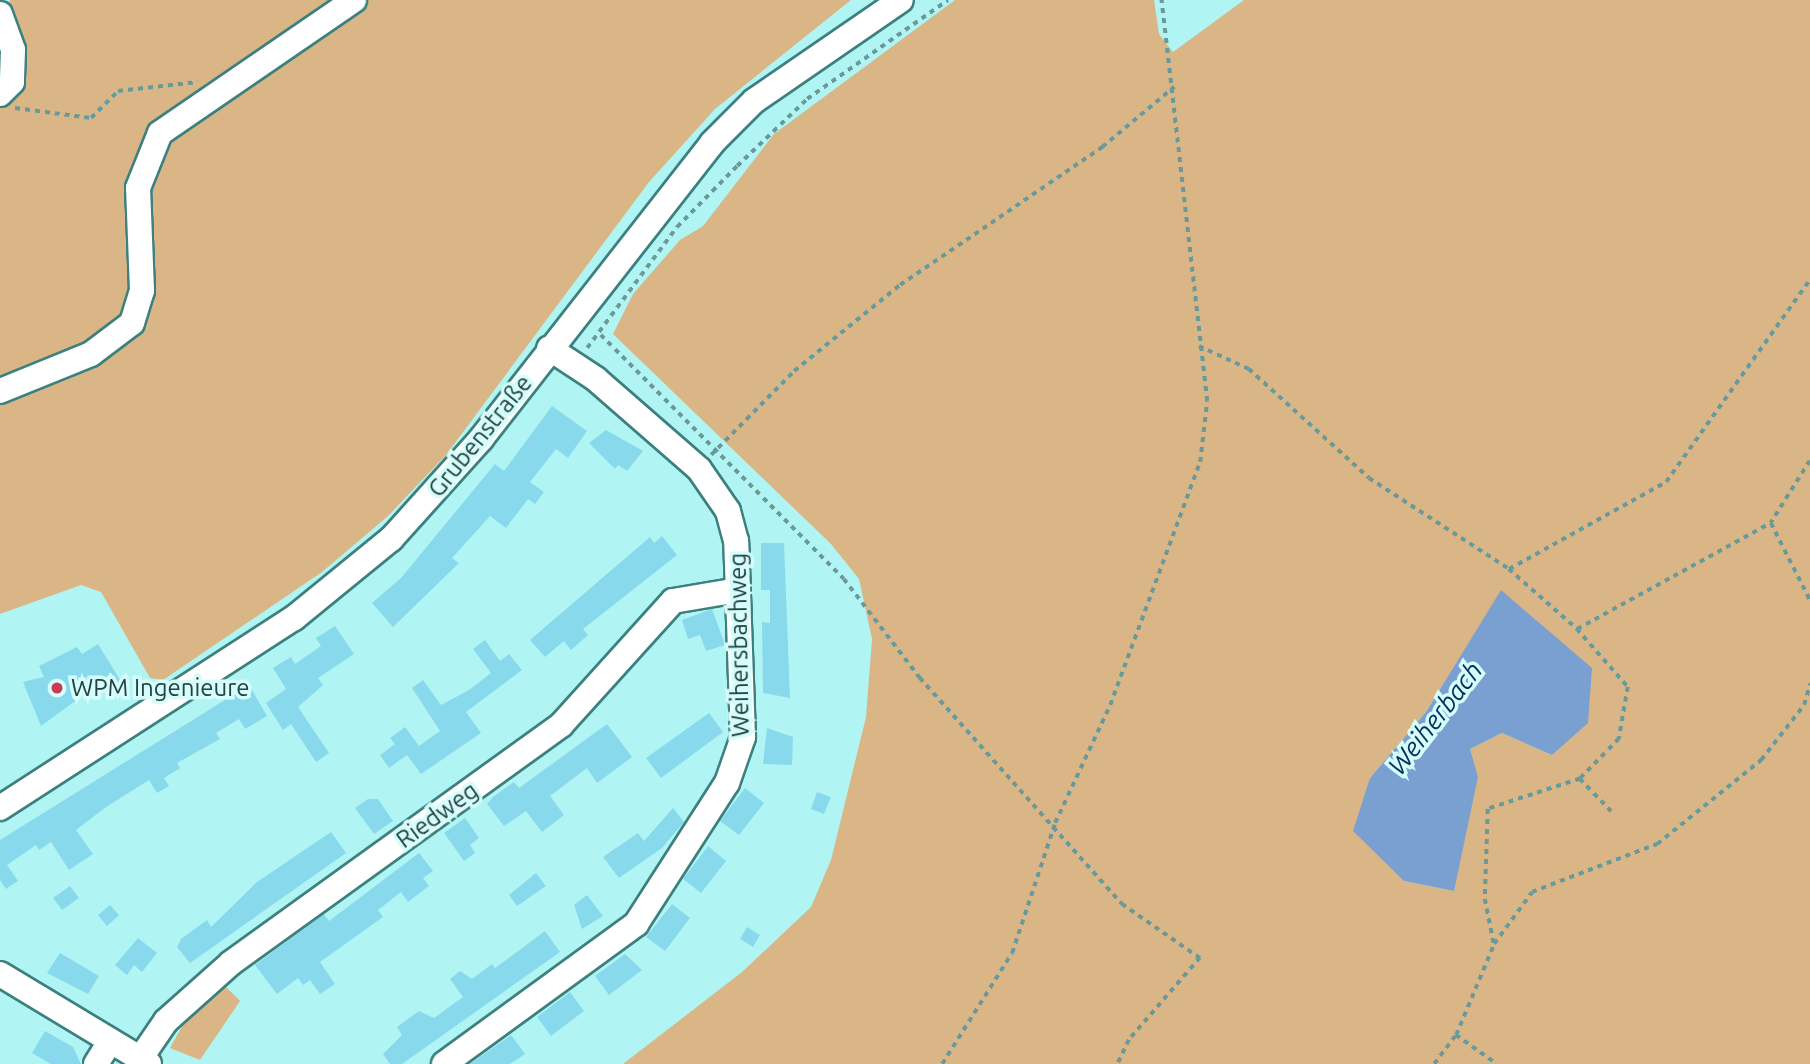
<!DOCTYPE html>
<html>
<head>
<meta charset="utf-8">
<style>
  body { margin:0 }
  #map { position:relative; width:1810px; height:1064px; overflow:hidden; background:#b0f5f4; font-family:Ubuntu,sans-serif }
  div>[style] { position:absolute }
  .green>* { inset:0; background:#dab686 }
  .water>* { inset:0; background:#79a0d1 }
  .building>* { inset:0; background:#88d9ec }
  .path>* { height:3.5px; margin-top:-1.75px; transform-origin:0; background:repeating-linear-gradient(90deg,#699999 0 5px,transparent 0 10px) }
  .roads { filter:drop-shadow(2px 0 #3c807f) drop-shadow(-2px 0 #3c807f) drop-shadow(0 2px #3c807f) drop-shadow(0 -2px #3c807f) }
  .minor>* { height:24px; margin:-12px; padding:0 12px; transform-origin:12px; border-radius:12px; background:#fff }
  .dots>* { width:19px; height:19px; translate:-50% -50%; box-sizing:border-box; border:4px solid #d4fdfb; border-radius:50% }
  span { translate:-50% -50%; white-space:nowrap; text-align:center; line-height:1.15; -webkit-text-stroke:7px #d4fdfb; paint-order:stroke }
  .street-label { font-size:24px; color:#254141 }
  .poi-label { font-size:24px; color:#254141 }
  .left { translate:0 -50%; text-align:left }
  .water-label { font-size:26px; color:#07305c; font-style:italic }
</style>
</head>
<body>
<div id="map">
  <div class="green">
    <div style="clip-path:polygon(10px 0,851px 0,715px 109px,649px 182px,446px 455px,388px 516px,322px 572px,163px 680px,150px 678px,101px 592px,81px 585px,0 614px,0 63px)"></div>
    <div style="clip-path:polygon(evenodd,955px 0,1154px 0,1159px 34px,1173px 52px,1244px 0,1810px 0,1810px 1064px,623px 1064px,742px 972px,811px 907px,831px 860px,866px 717px,872px 639px,859px 579px,831px 544px,613px 334px,633px 294px,680px 240px,703px 226px,774px 134px,955px 0,1501px 591px,1536px 620px,1552px 755px,1502px 733px,1470px 749px,1454px 891px,1404px 881px,1370px 778px,1426px 712px,1501px 591px)"></div>
    <div style="clip-path:polygon(220px 981px,240px 1001px,200px 1060px,170px 1048px,195px 1003px)"></div>
  </div>
  <div class="water">
    <div style="clip-path:polygon(1501px 590px,1592px 668px,1588px 723px,1552px 755px,1502px 733px,1470px 749px,1478px 777px,1454px 891px,1404px 881px,1353px 831px,1370px 778px,1426px 712px)"></div>
  </div>
  <div class="building">
    <div style="clip-path:polygon(552px 406px,587px 431px,568px 458px,556px 449px,530px 482px,544px 492px,535px 504px,528px 499px,506px 528px,490px 516px,452px 558px,459px 563px,393px 627px,372px 603px,401px 578px,495px 464px,504px 471px)"></div>
    <div style="clip-path:polygon(606px 430px,643px 451px,627px 471px,618px 465px,615px 469px,589px 443px)"></div>
    <div style="clip-path:polygon(662px 536px,677px 555px,583px 629px,588px 635px,571px 650px,564px 641px,545px 657px,530px 640px,650px 537px,654px 543px)"></div>
    <div style="clip-path:polygon(761px 543px,784px 543px,790px 698px,763px 693px,762px 622px,770px 623px,770px 590px,761px 590px)"></div>
    <div style="clip-path:polygon(712px 609px,725px 645px,706px 651px,700px 635px,688px 639px,682px 620px)"></div>
    <div style="clip-path:polygon(335px 626px,354px 654px,318px 678px,323px 685px,298px 707px,329px 753px,316px 762px,291px 724px,283px 730px,266px 703px,286px 689px,273px 668px,291px 657px,295px 664px,321px 646px,316px 638px)"></div>
    <div style="clip-path:polygon(485px 640px,500px 661px,509px 654px,522px 670px,466px 712px,481px 733px,421px 774px,407px 755px,389px 768px,380px 755px,395px 744px,390px 738px,405px 727px,419px 746px,440px 731px,412px 688px,423px 680px,441px 705px,469px 690px,491px 673px,473px 649px)"></div>
    <div style="clip-path:polygon(98px 644px,122px 683px,103px 693px,97px 685px,41px 726px,23px 682px,44px 677px,39px 666px,77px 647px,82px 654px)"></div>
    <div style="clip-path:polygon(249px 685px,267px 716px,245px 729px,239px 719px,216px 733px,220px 739px,177px 763px,180px 768px,164px 778px,169px 786px,157px 793px,149px 780px,106px 807px,76px 830px,93px 854px,69px 870px,51px 842px,39px 850px,36px 845px,7px 865px,18px 881px,6px 889px,0 880px,0 840px)"></div>
    <div style="clip-path:polygon(709px 713px,723px 732px,661px 778px,646px 758px)"></div>
    <div style="clip-path:polygon(607px 724px,632px 757px,597px 783px,587px 768px,550px 796px,564px 815px,542px 832px,526px 811px,504px 826px,487px 804px,493px 797px,514px 782px,519px 788px)"></div>
    <div style="clip-path:polygon(767px 728px,793px 737px,792px 765px,763px 764px)"></div>
    <div style="clip-path:polygon(745px 788px,764px 803px,739px 835px,720px 821px)"></div>
    <div style="clip-path:polygon(817px 792px,831px 797px,824px 814px,811px 809px)"></div>
    <div style="clip-path:polygon(368px 799px,378px 799px,393px 821px,374px 834px,355px 808px)"></div>
    <div style="clip-path:polygon(673px 808px,684px 822px,662px 848px,619px 878px,603px 857px,638px 833px,644px 841px)"></div>
    <div style="clip-path:polygon(465px 818px,479px 838px,470px 845px,475px 853px,464px 861px,444px 833px)"></div>
    <div style="clip-path:polygon(331px 832px,346px 853px,190px 963px,177px 947px,181px 939px,207px 920px,211px 927px,257px 882px)"></div>
    <div style="clip-path:polygon(708px 846px,726px 861px,701px 893px,683px 879px)"></div>
    <div style="clip-path:polygon(419px 853px,433px 871px,423px 878px,429px 886px,408px 902px,401px 892px,378px 910px,383px 917px,320px 962px,335px 984px,320px 994px,310px 980px,303px 985px,298px 978px,277px 994px,255px 965px,324px 914px,329px 921px)"></div>
    <div style="clip-path:polygon(536px 873px,546px 886px,517px 906px,509px 895px)"></div>
    <div style="clip-path:polygon(70px 886px,79px 898px,62px 910px,53px 898px)"></div>
    <div style="clip-path:polygon(587px 895px,603px 916px,582px 929px,574px 905px)"></div>
    <div style="clip-path:polygon(672px 904px,690px 918px,665px 951px,646px 937px)"></div>
    <div style="clip-path:polygon(110px 905px,119px 915px,107px 926px,98px 915px)"></div>
    <div style="clip-path:polygon(747px 927px,760px 935px,753px 947px,740px 939px)"></div>
    <div style="clip-path:polygon(545px 931px,560px 952px,402px 1064px,390px 1064px,383px 1054px,402px 1035px,397px 1027px,419px 1011px,434px 1018px,463px 997px,450px 979px,460px 971px,472px 979px,492px 964px,495px 968px)"></div>
    <div style="clip-path:polygon(138px 938px,157px 953px,142px 972px,134px 965px,127px 975px,115px 965px)"></div>
    <div style="clip-path:polygon(60px 953px,99px 976px,88px 994px,47px 973px)"></div>
    <div style="clip-path:polygon(625px 954px,642px 970px,609px 995px,595px 976px)"></div>
    <div style="clip-path:polygon(570px 992px,584px 1011px,551px 1036px,537px 1017px)"></div>
    <div style="clip-path:polygon(45px 1031px,73px 1047px,81px 1064px,51px 1064px,32px 1053px)"></div>
    <div style="clip-path:polygon(511px 1035px,525px 1054px,510px 1064px,470px 1064px)"></div>
  </div>
  <div class="path">
    <div style="left:15px;top:108px;width:77px;rotate:7.5deg"></div>
    <div style="left:91px;top:118px;width:38px;rotate:-45deg"></div>
    <div style="left:118px;top:91px;width:80px;rotate:-6.5deg"></div>
    <div style="left:601px;top:335px;width:344px;rotate:45.1deg"></div>
    <div style="left:844px;top:579px;width:125px;rotate:52.5deg"></div>
    <div style="left:920px;top:678px;width:303px;rotate:48.2deg"></div>
    <div style="left:1122px;top:904px;width:95px;rotate:34.7deg"></div>
    <div style="left:1200px;top:958px;width:108px;rotate:130.9deg"></div>
    <div style="left:1129px;top:1040px;width:26px;rotate:115deg"></div>
    <div style="left:1199px;top:346px;width:55px;rotate:24.7deg"></div>
    <div style="left:1249px;top:369px;width:162px;rotate:42.2deg"></div>
    <div style="left:1369px;top:478px;width:167px;rotate:33deg"></div>
    <div style="left:1509px;top:569px;width:91px;rotate:41.4deg"></div>
    <div style="left:1577px;top:629px;width:77px;rotate:48.7deg"></div>
    <div style="left:1628px;top:687px;width:53px;rotate:99.8deg"></div>
    <div style="left:1619px;top:739px;width:56px;rotate:134.3deg"></div>
    <div style="left:1580px;top:779px;width:97px;rotate:161.9deg"></div>
    <div style="left:1488px;top:809px;width:90px;rotate:91.9deg"></div>
    <div style="left:1485px;top:899px;width:46px;rotate:78.7deg"></div>
    <div style="left:587px;top:348px;width:151px;rotate:-53.4deg"></div>
    <div style="left:677px;top:227px;width:86px;rotate:-45.5deg"></div>
    <div style="left:737px;top:166px;width:97px;rotate:-43.7deg"></div>
    <div style="left:807px;top:99px;width:172px;rotate:-35.1deg"></div>
    <div style="left:711px;top:455px;width:118px;rotate:-45.3deg"></div>
    <div style="left:794px;top:371px;width:136px;rotate:-39.1deg"></div>
    <div style="left:900px;top:285px;width:245px;rotate:-34.3deg"></div>
    <div style="left:1102px;top:147px;width:94px;rotate:-39.8deg"></div>
    <div style="left:1810px;top:461px;width:73px;rotate:122.2deg"></div>
    <div style="left:1771px;top:523px;width:86px;rotate:63.1deg"></div>
    <div style="left:1509px;top:569px;width:179px;rotate:-29deg"></div>
    <div style="left:1666px;top:482px;width:249px;rotate:-54.6deg"></div>
    <div style="left:1577px;top:629px;width:221px;rotate:-28.7deg"></div>
    <div style="left:1580px;top:779px;width:45px;rotate:45.9deg"></div>
    <div style="left:1456px;top:1035px;width:50px;rotate:35.3deg"></div>
    <div style="left:942px;top:1064px;width:131px;rotate:-57.8deg"></div>
    <div style="left:1012px;top:953px;width:137px;rotate:-71.7deg"></div>
    <div style="left:1055px;top:823px;width:130px;rotate:-65deg"></div>
    <div style="left:1110px;top:705px;width:259px;rotate:-69.7deg"></div>
    <div style="left:1200px;top:462px;width:61px;rotate:-83.5deg"></div>
    <div style="left:1207px;top:401px;width:404px;rotate:-96.5deg"></div>
    <div style="left:1434px;top:1064px;width:36px;rotate:-53deg"></div>
    <div style="left:1456px;top:1035px;width:99px;rotate:-67.3deg"></div>
    <div style="left:1494px;top:944px;width:64px;rotate:-53.8deg"></div>
    <div style="left:1532px;top:892px;width:134px;rotate:-21deg"></div>
    <div style="left:1657px;top:844px;width:134px;rotate:-38.9deg"></div>
    <div style="left:1761px;top:760px;width:70px;rotate:-52deg"></div>
    <div style="left:1804px;top:705px;width:22px;rotate:-74deg"></div>
  </div>
  <div class="roads">
    <div class="minor">
      <div style="left:0;top:14px;width:38px;rotate:70deg"></div>
      <div style="left:13px;top:50px;width:32px;rotate:92deg"></div>
      <div style="left:12px;top:82px;width:17px;rotate:135deg"></div>
      <div style="left:0;top:391px;width:98px;rotate:-22.1deg"></div>
      <div style="left:91px;top:354px;width:51px;rotate:-37.1deg"></div>
      <div style="left:132px;top:323px;width:34px;rotate:-73deg"></div>
      <div style="left:142px;top:291px;width:103px;rotate:-92.2deg"></div>
      <div style="left:138px;top:188px;width:59px;rotate:-68.2deg"></div>
      <div style="left:160px;top:133px;width:235px;rotate:-34.4deg"></div>
      <div style="left:0;top:808px;width:350px;rotate:-32.9deg"></div>
      <div style="left:294px;top:618px;width:125px;rotate:-39.2deg"></div>
      <div style="left:391px;top:539px;width:135px;rotate:-48deg"></div>
      <div style="left:481px;top:439px;width:375px;rotate:-52deg"></div>
      <div style="left:712px;top:143px;width:59px;rotate:-45deg"></div>
      <div style="left:754px;top:101px;width:178px;rotate:-34.5deg"></div>
      <div style="left:0;top:974px;width:174px;rotate:31.1deg"></div>
      <div style="left:140px;top:1059px;width:46px;rotate:-55.6deg"></div>
      <div style="left:166px;top:1021px;width:87px;rotate:-41.7deg"></div>
      <div style="left:231px;top:963px;width:407px;rotate:-35.8deg"></div>
      <div style="left:561px;top:725px;width:167px;rotate:-47.9deg"></div>
      <div style="left:673px;top:601px;width:66px;rotate:-9.6deg"></div>
      <div style="left:96px;top:1064px;width:26px;rotate:-58deg"></div>
      <div style="left:444px;top:1064px;width:238px;rotate:-36.1deg"></div>
      <div style="left:636px;top:924px;width:168px;rotate:-57.2deg"></div>
      <div style="left:727px;top:783px;width:49px;rotate:-70.8deg"></div>
      <div style="left:743px;top:737px;width:196px;rotate:-92deg"></div>
      <div style="left:736px;top:541px;width:31px;rotate:-105deg"></div>
      <div style="left:728px;top:511px;width:51px;rotate:-124.6deg"></div>
      <div style="left:699px;top:469px;width:137px;rotate:-138.9deg"></div>
      <div style="left:596px;top:379px;width:56px;rotate:-146.6deg"></div>
    </div>
  </div>
  <div class="dots">
    <div style="left:57px;top:688px;background:#ca3a54"></div>
  </div>
  <div class="street-label">
    <span style="left:480px;top:436px;rotate:-51deg">Grubenstraße</span>
    <span style="left:739px;top:645px;rotate:-91deg">Weihersbachweg</span>
    <span style="left:437px;top:815px;rotate:-36deg">Riedweg</span>
  </div>
  <div class="poi-label">
    <span class="left" style="left:71px;top:688px">WPM Ingenieure</span>
  </div>
  <div class="water-label">
    <span style="left:1435px;top:718px;rotate:-52deg">Weiherbach</span>
  </div>
</div>
</body>
</html>
